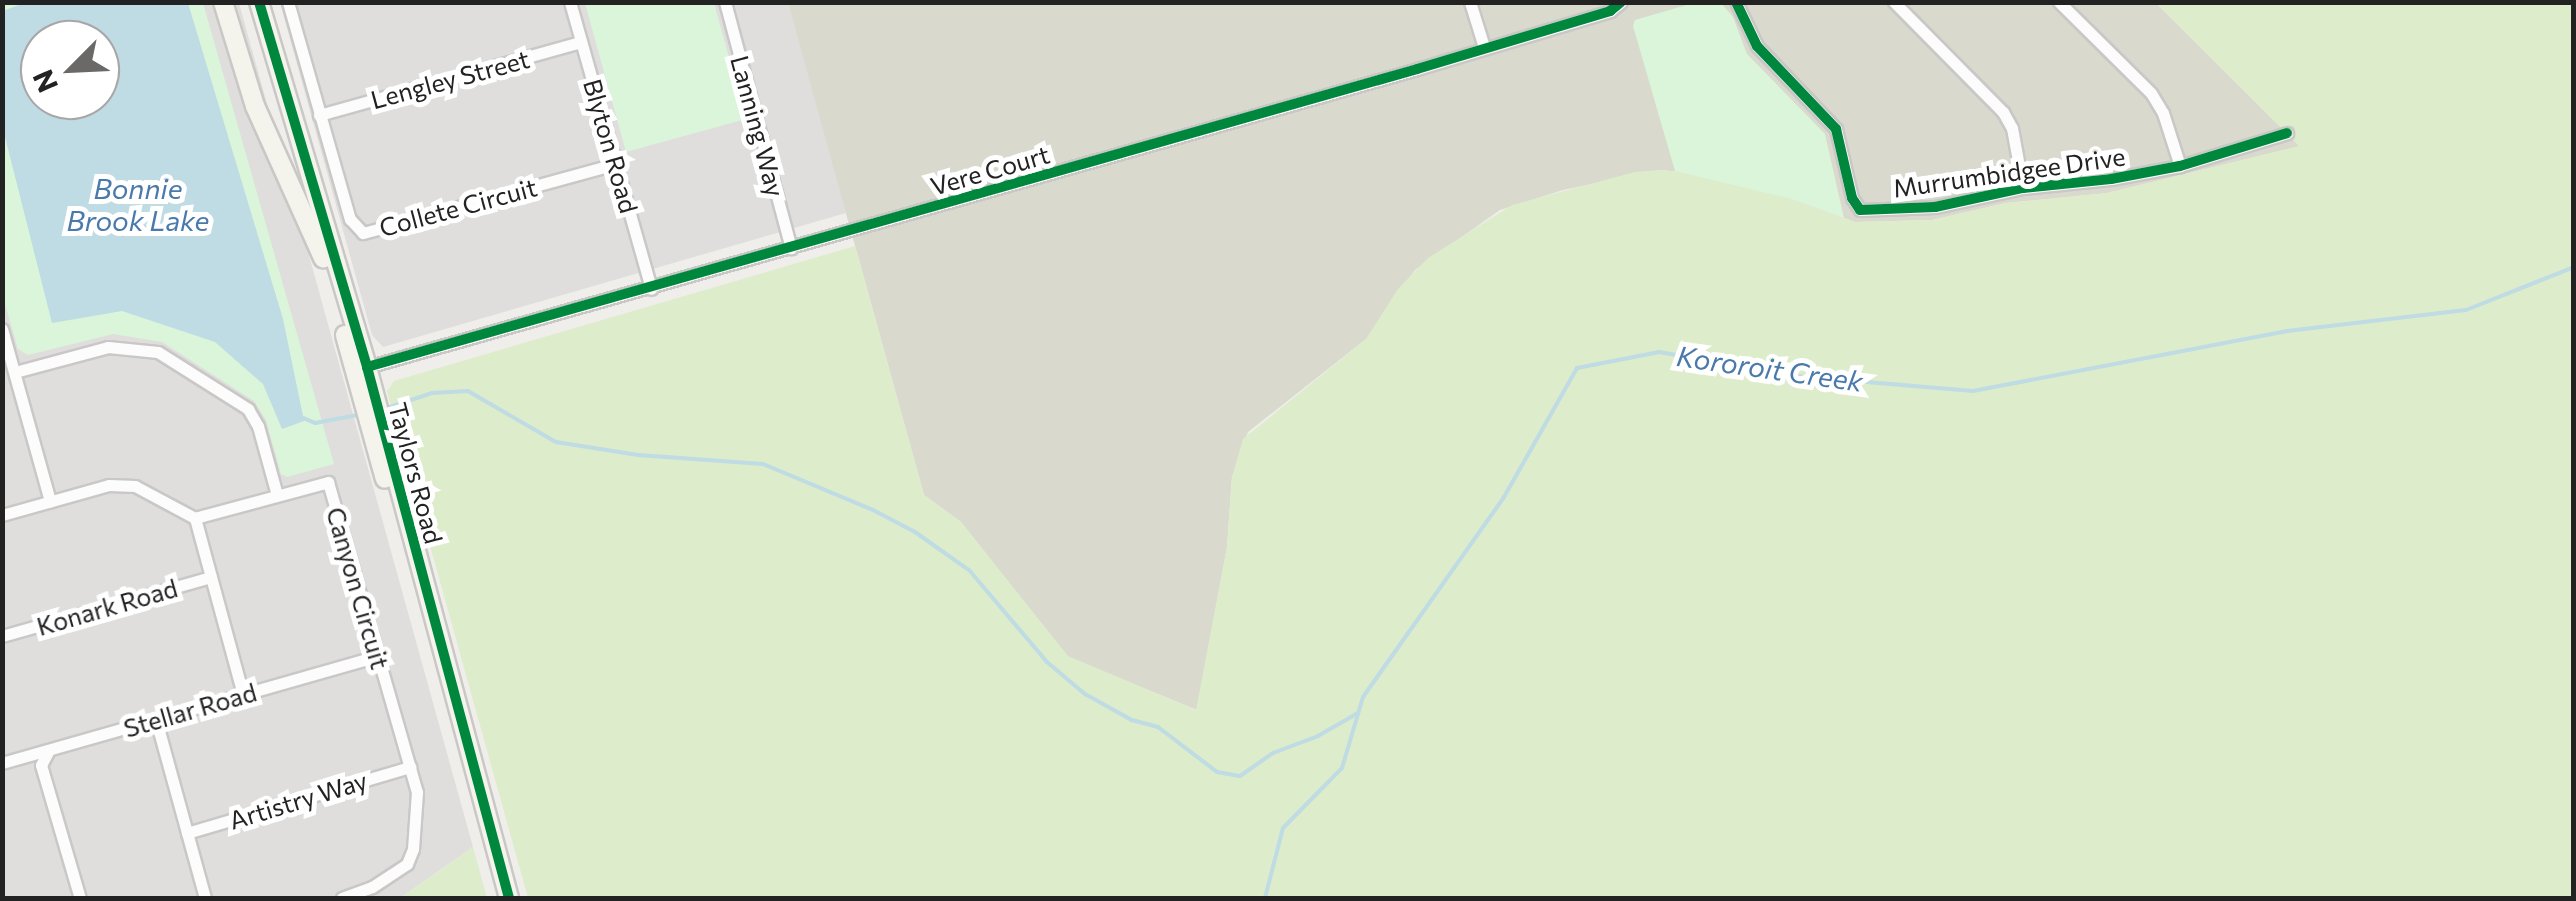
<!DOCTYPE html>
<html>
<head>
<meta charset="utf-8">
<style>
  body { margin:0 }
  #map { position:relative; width:2576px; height:901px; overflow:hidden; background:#f0eeeb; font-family:Commissioner,sans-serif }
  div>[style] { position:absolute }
  .residential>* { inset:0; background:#dfdedc }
  .construction>* { inset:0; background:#d9d9cd }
  .grass>* { inset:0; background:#ddeccb }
  .park>* { inset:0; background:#daf5da }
  .water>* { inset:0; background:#bfdbe3 }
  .stream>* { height:4px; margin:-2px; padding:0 2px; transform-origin:2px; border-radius:2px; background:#bfdbe3 }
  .roads { filter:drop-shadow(2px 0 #c9c8c7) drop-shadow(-2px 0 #c9c8c7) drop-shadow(0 2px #c9c8c7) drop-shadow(0 -2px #c9c8c7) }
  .street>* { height:11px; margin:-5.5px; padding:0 5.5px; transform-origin:5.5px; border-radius:5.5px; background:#fdfcfc }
  .secondary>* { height:18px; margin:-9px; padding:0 9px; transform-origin:9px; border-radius:9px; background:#f4f4ed }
  .cycleway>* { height:10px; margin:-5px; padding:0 5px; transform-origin:5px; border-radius:5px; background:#00873e }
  span { translate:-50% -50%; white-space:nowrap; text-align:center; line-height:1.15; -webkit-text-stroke:10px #fff; paint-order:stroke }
  .street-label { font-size:25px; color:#222 }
  .water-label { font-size:28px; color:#4a7aab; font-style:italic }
  .frame { position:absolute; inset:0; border:5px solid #222; pointer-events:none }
  .north { position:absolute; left:20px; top:20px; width:100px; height:100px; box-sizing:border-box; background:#fff; border:2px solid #a7a7a7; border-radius:50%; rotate:246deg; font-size:28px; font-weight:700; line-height:40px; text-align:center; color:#222 }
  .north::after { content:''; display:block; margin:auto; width:35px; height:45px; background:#6a6968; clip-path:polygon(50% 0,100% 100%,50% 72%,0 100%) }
</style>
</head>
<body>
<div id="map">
  <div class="residential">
    <div style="clip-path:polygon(evenodd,2px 3px,239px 3px,473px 847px,400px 898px,3px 898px,2px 3px,40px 40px,100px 40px,100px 100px,40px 100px,40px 40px)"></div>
    <div style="clip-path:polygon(280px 3px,788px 3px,847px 212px,855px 246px,846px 213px,383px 347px,372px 335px)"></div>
  </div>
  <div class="construction">
    <div style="clip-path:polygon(788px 3px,2156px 3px,2300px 146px,2107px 193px,2006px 203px,1932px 220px,1855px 222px,1792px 199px,1701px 174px,1661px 170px,1563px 190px,1500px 210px,1415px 270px,1366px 339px,1248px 432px,1232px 477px,1227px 547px,1197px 710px,1068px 657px,961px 522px,924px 495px)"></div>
  </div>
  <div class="grass">
    <div style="clip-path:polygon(2156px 3px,2573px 3px,2573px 898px,528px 898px,387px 391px,394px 381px,855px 246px,924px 495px,961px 522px,1068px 656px,1196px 710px,1227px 547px,1232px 477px,1243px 439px,1366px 339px,1398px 289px,1428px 258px,1512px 205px,1635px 172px,1661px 170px,1701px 174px,1792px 199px,1855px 222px,1932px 220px,2006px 203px,2107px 193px,2299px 146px)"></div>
    <div style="clip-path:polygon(473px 847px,487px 898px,400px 898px,432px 876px)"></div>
  </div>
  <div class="park">
    <div style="clip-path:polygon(1697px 2px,1721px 3px,1733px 17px,1747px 54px,1825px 134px,1844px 218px,1792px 199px,1675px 171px,1633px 26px,1635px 20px)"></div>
    <div style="clip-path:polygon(evenodd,2px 3px,203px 3px,334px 464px,287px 477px,281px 474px,266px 420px,254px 401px,162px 342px,113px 334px,28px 355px,18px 349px,2px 294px,2px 3px,40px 40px,100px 40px,100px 100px,40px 100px,40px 40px)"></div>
    <div style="clip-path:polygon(585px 3px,714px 3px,746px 119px,626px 152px)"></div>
  </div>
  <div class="water">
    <div style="clip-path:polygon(evenodd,24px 3px,188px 3px,283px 319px,304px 421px,282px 429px,263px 384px,215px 342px,122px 311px,52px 323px,3px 129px,3px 11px,24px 3px,40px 40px,100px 40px,100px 100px,40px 100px,40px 40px)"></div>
  </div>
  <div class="stream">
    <div style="left:387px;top:408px;width:47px;rotate:-18.4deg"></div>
    <div style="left:432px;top:393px;width:36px;rotate:-3deg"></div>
    <div style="left:468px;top:391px;width:102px;rotate:30.1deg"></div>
    <div style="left:556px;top:442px;width:83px;rotate:9deg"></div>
    <div style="left:638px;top:455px;width:125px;rotate:4.1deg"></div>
    <div style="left:763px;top:464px;width:119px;rotate:22.7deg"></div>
    <div style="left:873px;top:510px;width:47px;rotate:27.6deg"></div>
    <div style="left:915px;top:532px;width:67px;rotate:35.3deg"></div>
    <div style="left:970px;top:571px;width:119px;rotate:49.8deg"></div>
    <div style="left:1047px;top:662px;width:50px;rotate:40.1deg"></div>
    <div style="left:1085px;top:694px;width:54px;rotate:29deg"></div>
    <div style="left:1132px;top:720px;width:27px;rotate:15deg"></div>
    <div style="left:1158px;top:727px;width:74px;rotate:37.3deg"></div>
    <div style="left:1217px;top:772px;width:23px;rotate:10deg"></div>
    <div style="left:1240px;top:776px;width:40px;rotate:-34.9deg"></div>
    <div style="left:1273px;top:753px;width:48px;rotate:-20.7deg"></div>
    <div style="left:1318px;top:736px;width:46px;rotate:-29.9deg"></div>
    <div style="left:301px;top:417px;width:15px;rotate:23deg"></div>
    <div style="left:315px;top:423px;width:49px;rotate:-10.6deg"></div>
    <div style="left:1265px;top:898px;width:72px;rotate:-75.6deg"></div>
    <div style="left:1283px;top:828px;width:84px;rotate:-45.5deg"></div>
    <div style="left:1342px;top:768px;width:74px;rotate:-73.5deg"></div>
    <div style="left:1363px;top:697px;width:245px;rotate:-54.8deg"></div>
    <div style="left:1504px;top:497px;width:148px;rotate:-60.5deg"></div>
    <div style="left:1577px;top:368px;width:84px;rotate:-11deg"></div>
    <div style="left:1659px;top:352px;width:138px;rotate:10deg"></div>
    <div style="left:1795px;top:376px;width:179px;rotate:4.8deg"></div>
    <div style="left:1973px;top:391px;width:320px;rotate:-10.8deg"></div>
    <div style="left:2287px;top:331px;width:180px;rotate:-6.7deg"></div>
    <div style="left:2466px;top:310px;width:116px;rotate:-21.7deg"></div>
  </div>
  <div class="roads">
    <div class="street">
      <div style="left:288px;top:2px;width:226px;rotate:74.1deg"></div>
      <div style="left:350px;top:219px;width:19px;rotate:47deg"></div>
      <div style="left:363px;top:233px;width:261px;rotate:-15.3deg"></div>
      <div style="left:570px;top:2px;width:298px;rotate:74.2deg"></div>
      <div style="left:725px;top:2px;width:255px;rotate:75deg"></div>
      <div style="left:1470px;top:2px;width:47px;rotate:72.7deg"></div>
      <div style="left:1736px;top:2px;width:49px;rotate:64.5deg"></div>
      <div style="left:1757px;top:46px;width:115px;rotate:46.4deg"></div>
      <div style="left:1836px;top:129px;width:71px;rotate:76.9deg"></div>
      <div style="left:1852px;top:198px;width:14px;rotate:56deg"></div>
      <div style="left:1860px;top:210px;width:75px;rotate:-2.3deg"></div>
      <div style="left:1935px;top:207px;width:90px;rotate:-12.2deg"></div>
      <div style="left:2023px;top:188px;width:88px;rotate:-5.8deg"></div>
      <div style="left:2111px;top:179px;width:70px;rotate:-10.7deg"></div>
      <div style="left:2180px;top:166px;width:112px;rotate:-17.1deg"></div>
      <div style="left:1894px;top:2px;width:155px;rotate:45.3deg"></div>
      <div style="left:2003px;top:112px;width:18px;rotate:61deg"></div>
      <div style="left:2012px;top:128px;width:61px;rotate:79.6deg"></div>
      <div style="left:2059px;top:2px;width:129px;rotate:44.7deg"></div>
      <div style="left:2151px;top:93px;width:23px;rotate:59deg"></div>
      <div style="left:2163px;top:113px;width:56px;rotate:72.2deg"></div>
      <div style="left:319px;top:115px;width:272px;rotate:-15.6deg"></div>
      <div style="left:2px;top:329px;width:179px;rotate:74.4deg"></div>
      <div style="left:367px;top:367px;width:1091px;rotate:-15.84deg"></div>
      <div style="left:1417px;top:69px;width:202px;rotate:-16.7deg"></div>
      <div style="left:1610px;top:11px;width:14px;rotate:-39deg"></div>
      <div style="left:15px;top:372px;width:96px;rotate:-15deg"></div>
      <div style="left:108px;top:347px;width:50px;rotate:5.7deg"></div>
      <div style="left:158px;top:352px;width:107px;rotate:32.3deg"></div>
      <div style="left:248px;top:409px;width:20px;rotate:60deg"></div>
      <div style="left:258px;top:426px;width:72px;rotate:74.6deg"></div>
      <div style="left:2px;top:515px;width:111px;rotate:-15.7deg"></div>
      <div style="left:109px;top:485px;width:26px;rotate:2deg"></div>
      <div style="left:135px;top:486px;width:68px;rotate:28.1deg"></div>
      <div style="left:195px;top:518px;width:183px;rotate:74.8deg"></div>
      <div style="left:195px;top:518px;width:138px;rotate:-15.1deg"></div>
      <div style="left:328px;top:482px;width:323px;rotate:74deg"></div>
      <div style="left:417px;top:792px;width:57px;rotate:94deg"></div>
      <div style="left:413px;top:849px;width:16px;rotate:112deg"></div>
      <div style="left:407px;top:864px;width:42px;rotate:146.7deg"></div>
      <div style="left:372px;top:887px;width:32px;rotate:160deg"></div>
      <div style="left:2px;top:636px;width:217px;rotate:-15.8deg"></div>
      <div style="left:156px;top:720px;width:185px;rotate:74.6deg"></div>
      <div style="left:48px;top:752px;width:15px;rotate:118deg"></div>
      <div style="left:41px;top:765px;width:139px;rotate:73.7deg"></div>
      <div style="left:2px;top:763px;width:391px;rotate:-15.9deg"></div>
      <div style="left:187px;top:833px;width:233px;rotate:-16.5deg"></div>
    </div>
    <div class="secondary">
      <div style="left:223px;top:2px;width:109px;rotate:72.9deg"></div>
      <div style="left:255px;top:106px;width:167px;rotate:65.9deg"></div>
      <div style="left:259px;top:2px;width:381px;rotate:73.5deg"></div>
      <div style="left:367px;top:367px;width:550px;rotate:75.03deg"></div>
      <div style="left:345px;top:335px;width:149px;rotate:74.5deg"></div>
    </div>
  </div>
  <div class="cycleway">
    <div style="left:259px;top:2px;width:381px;rotate:73.5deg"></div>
    <div style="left:367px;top:367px;width:550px;rotate:75.03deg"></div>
    <div style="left:1736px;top:2px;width:49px;rotate:64.5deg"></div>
    <div style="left:1757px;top:46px;width:115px;rotate:46.4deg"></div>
    <div style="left:1836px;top:129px;width:71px;rotate:76.9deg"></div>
    <div style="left:1852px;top:198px;width:14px;rotate:56deg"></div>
    <div style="left:1860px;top:210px;width:75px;rotate:-2.3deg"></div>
    <div style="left:1935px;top:207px;width:90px;rotate:-12.2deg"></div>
    <div style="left:2023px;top:188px;width:88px;rotate:-5.8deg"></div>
    <div style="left:2111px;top:179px;width:70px;rotate:-10.7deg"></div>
    <div style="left:2180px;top:166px;width:112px;rotate:-17.1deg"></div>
    <div style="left:367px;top:367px;width:1091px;rotate:-15.84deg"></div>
    <div style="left:1417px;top:69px;width:202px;rotate:-16.7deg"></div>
    <div style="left:1610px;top:11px;width:14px;rotate:-39deg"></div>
  </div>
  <div class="street-label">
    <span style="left:450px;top:79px;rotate:-15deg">Lengley Street</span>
    <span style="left:758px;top:126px;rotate:75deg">Lanning Way</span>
    <span style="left:611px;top:146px;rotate:74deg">Blyton Road</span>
    <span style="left:990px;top:170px;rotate:-16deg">Vere Court</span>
    <span style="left:2009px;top:172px;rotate:-8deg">Murrumbidgee Drive</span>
    <span style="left:458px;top:207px;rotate:-15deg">Collete Circuit</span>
    <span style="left:416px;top:473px;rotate:75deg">Taylors Road</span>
    <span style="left:358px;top:588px;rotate:74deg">Canyon Circuit</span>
    <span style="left:107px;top:607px;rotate:-16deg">Konark Road</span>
    <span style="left:190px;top:710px;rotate:-16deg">Stellar Road</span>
    <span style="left:298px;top:800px;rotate:-17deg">Artistry Way</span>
  </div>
  <div class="water-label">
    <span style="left:138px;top:204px">Bonnie<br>Brook Lake</span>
    <span style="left:1770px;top:368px;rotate:8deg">Kororoit Creek</span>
  </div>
  <div class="frame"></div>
  <div class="north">N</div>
</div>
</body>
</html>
